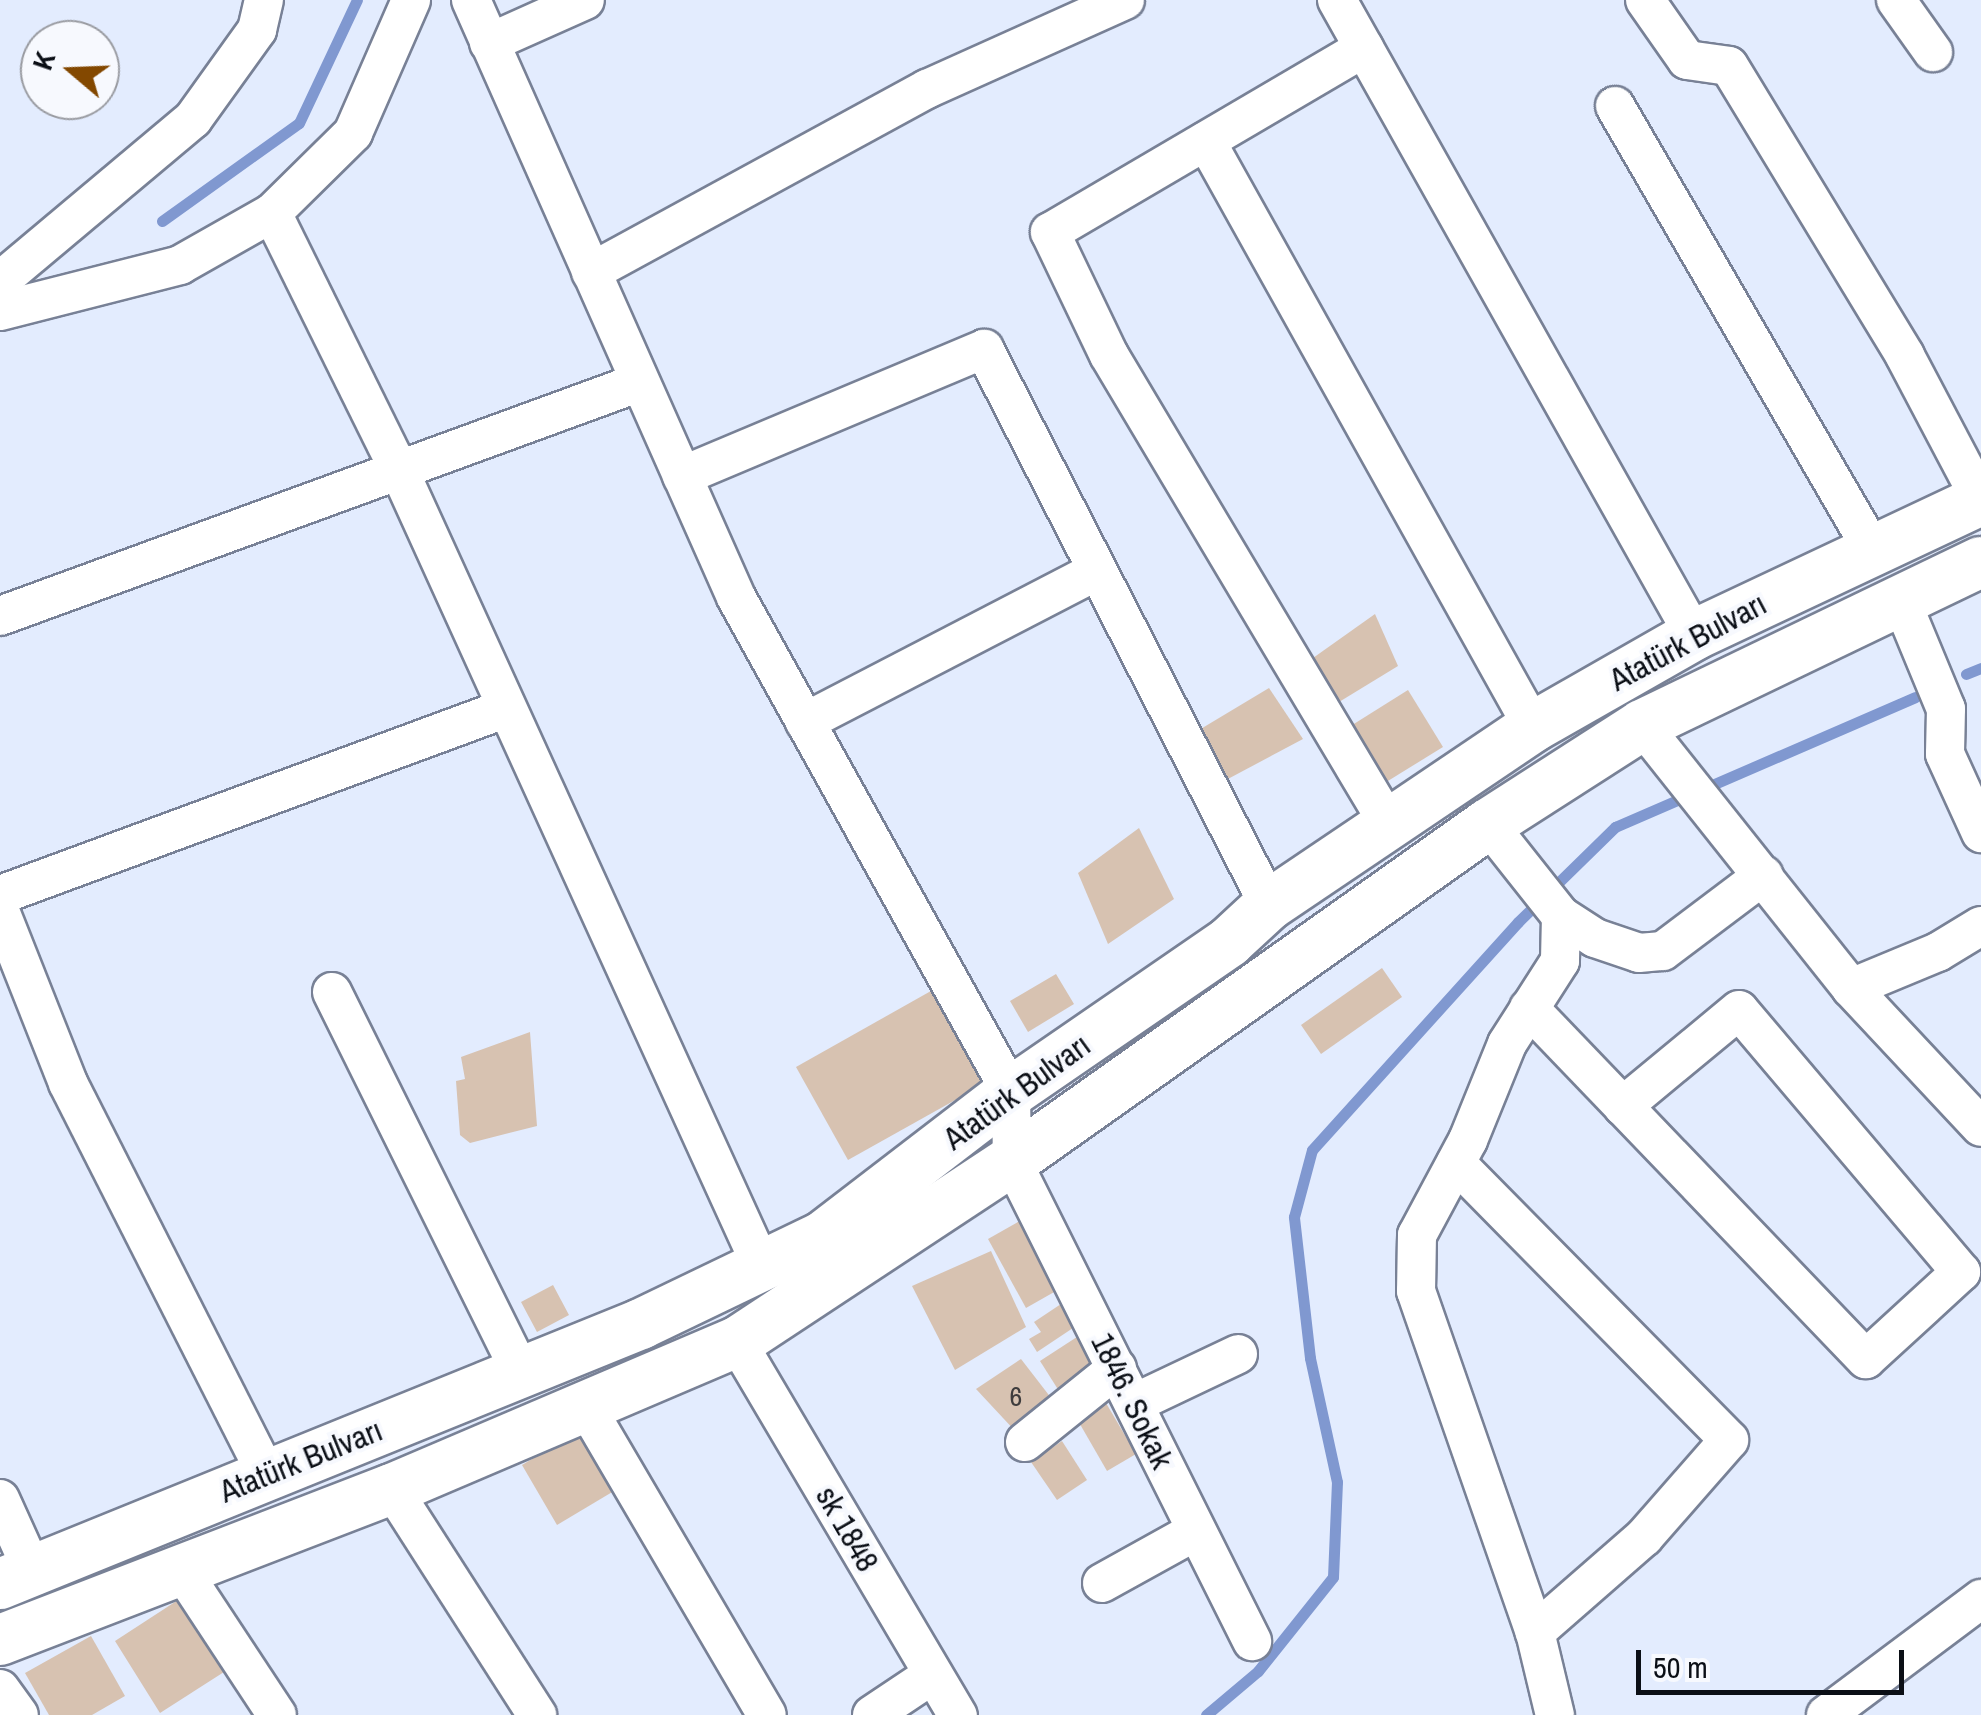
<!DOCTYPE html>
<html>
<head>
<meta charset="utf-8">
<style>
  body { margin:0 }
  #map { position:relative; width:1981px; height:1715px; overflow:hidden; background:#e3ecfe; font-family:"Archivo Narrow",sans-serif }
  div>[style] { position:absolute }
  .stream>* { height:11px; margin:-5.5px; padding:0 5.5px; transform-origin:5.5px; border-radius:5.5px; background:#8098d0 }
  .building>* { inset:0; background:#d7c2b1 }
  .roads { filter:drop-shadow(2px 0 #788196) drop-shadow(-2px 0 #788196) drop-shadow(0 2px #788196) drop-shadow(0 -2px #788196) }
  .minor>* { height:38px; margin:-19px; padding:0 19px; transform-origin:19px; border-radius:19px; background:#fff }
  .major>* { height:50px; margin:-25px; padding:0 25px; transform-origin:25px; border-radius:25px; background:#fff }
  span { translate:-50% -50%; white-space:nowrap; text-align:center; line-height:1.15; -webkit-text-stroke:8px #f7f9fe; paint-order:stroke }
  .number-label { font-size:28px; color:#3e3c3d }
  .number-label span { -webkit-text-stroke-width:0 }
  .street-label { font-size:32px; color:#0b0f16 }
  .north { position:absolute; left:20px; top:20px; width:100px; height:100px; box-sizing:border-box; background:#f7f9fe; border:2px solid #999ba1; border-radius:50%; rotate:289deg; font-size:28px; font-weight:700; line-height:40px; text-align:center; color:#0b0f16 }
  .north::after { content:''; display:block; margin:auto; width:35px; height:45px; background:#834800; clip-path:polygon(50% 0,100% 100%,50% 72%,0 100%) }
  .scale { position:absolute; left:1636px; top:1650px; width:268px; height:45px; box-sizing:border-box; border:5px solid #0b0f16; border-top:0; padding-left:12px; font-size:30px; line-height:35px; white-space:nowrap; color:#0b0f16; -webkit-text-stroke:8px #f7f9fe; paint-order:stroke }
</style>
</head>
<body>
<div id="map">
  <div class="stream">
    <div style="left:162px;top:221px;width:168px;rotate:-35.6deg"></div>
    <div style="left:299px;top:123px;width:136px;rotate:-64.8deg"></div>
    <div style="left:1966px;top:674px;width:16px;rotate:-22deg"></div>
    <div style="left:1206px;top:1715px;width:68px;rotate:-40.2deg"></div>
    <div style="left:1258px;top:1671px;width:120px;rotate:-51.4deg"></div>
    <div style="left:1333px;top:1577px;width:95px;rotate:-87.6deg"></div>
    <div style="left:1337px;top:1482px;width:127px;rotate:-102.3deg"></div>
    <div style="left:1310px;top:1358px;width:142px;rotate:-96.5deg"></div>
    <div style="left:1294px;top:1217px;width:69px;rotate:-75deg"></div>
    <div style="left:1312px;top:1150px;width:307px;rotate:-47.9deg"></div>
    <div style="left:1518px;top:922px;width:136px;rotate:-44.4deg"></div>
    <div style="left:1615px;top:827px;width:327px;rotate:-23.4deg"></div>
  </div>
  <div class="building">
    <div style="clip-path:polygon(1375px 614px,1398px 666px,1339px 702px,1313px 658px)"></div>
    <div style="clip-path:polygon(1269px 688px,1303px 739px,1226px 780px,1199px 730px)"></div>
    <div style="clip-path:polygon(1408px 690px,1443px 747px,1383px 784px,1349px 727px)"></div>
    <div style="clip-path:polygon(1139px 828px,1174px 899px,1108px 944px,1078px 873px)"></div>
    <div style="clip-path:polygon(1382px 968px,1402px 997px,1321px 1054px,1301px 1025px)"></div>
    <div style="clip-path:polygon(1056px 974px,1074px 1004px,1028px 1032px,1010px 1001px)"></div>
    <div style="clip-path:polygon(938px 987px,991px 1080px,848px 1160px,796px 1067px)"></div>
    <div style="clip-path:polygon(530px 1032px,537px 1126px,470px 1143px,460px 1135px,456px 1081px,465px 1079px,461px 1057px)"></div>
    <div style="clip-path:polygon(1025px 1218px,1063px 1287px,1026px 1308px,988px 1239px)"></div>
    <div style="clip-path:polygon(991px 1251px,1026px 1327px,955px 1370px,912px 1286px)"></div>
    <div style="clip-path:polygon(553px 1285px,569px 1315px,537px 1332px,521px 1302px)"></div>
    <div style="clip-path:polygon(1064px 1302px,1079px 1324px,1037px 1352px,1029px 1339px,1041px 1332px,1034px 1322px)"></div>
    <div style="clip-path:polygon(1080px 1335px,1099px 1366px,1059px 1391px,1040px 1361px)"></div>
    <div style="clip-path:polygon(1021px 1359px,1055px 1403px,1017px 1433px,976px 1389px)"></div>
    <div style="clip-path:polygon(1106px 1403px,1136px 1454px,1107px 1471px,1077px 1419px)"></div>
    <div style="clip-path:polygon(589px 1425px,624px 1485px,557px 1525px,522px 1465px)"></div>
    <div style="clip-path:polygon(1062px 1441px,1087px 1480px,1057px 1500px,1031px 1462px)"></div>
    <div style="clip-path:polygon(178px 1600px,224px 1672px,160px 1713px,115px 1641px)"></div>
    <div style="clip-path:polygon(91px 1636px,125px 1696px,92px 1715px,49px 1715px,25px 1673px)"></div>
  </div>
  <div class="roads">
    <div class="minor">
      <div style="left:471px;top:0;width:653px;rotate:66.06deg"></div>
      <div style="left:736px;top:597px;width:566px;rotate:60.95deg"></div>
      <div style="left:1011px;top:1092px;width:69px;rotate:89.2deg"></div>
      <div style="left:1012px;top:1161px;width:537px;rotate:63.43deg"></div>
      <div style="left:1337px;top:0;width:728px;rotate:60.66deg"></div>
      <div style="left:1645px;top:0;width:73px;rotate:55deg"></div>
      <div style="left:1687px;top:60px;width:42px;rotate:8.1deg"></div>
      <div style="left:1729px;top:66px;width:339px;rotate:58.7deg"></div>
      <div style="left:1905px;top:356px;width:163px;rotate:62.2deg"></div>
      <div style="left:1896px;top:0;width:64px;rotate:54.6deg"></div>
      <div style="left:489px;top:43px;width:105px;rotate:-24.1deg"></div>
      <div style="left:1364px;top:48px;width:364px;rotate:149.6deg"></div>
      <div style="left:1050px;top:232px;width:136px;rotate:64.4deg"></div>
      <div style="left:1109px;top:355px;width:545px;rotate:59.2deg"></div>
      <div style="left:1615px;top:106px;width:512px;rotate:59.88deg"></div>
      <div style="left:1206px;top:141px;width:671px;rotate:60.84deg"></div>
      <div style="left:272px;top:213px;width:287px;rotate:63.7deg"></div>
      <div style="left:399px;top:470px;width:874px;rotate:65.52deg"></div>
      <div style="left:591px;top:272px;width:383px;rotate:-28.6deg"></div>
      <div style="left:927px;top:89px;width:217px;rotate:-24.2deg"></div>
      <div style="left:0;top:281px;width:252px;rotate:-40deg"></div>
      <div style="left:193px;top:119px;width:110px;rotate:-54.3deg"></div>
      <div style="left:257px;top:30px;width:31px;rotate:-77deg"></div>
      <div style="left:0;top:311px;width:186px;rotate:-14.3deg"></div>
      <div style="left:180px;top:265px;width:106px;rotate:-29.5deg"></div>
      <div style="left:272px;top:213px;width:114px;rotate:-44.6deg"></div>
      <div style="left:353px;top:133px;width:145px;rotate:-66.4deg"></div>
      <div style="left:682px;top:476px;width:328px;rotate:-22.8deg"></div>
      <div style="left:984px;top:349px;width:625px;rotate:62.86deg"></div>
      <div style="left:1900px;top:598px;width:120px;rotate:67.5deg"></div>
      <div style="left:1946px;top:709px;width:45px;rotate:91.3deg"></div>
      <div style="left:1945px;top:754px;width:87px;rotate:65.5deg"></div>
      <div style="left:0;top:616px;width:681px;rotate:-20.08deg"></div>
      <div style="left:805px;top:722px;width:328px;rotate:-27.4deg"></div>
      <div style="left:1642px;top:725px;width:336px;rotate:51.5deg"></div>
      <div style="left:1851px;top:988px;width:94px;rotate:-22.5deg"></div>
      <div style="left:1938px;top:952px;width:50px;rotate:-31.2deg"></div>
      <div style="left:1488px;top:824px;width:117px;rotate:51.6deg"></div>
      <div style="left:1561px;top:916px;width:45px;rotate:91.3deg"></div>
      <div style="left:1560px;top:961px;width:98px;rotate:122.6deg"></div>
      <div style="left:1507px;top:1044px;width:104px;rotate:112.1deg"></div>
      <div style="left:1468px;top:1140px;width:108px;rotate:118.2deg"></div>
      <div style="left:1417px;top:1235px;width:56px;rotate:91deg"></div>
      <div style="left:1416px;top:1291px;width:361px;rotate:70.8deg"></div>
      <div style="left:1535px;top:1632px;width:85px;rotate:76.5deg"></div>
      <div style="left:0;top:895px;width:540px;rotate:-20.25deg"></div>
      <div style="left:0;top:911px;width:185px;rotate:68.4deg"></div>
      <div style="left:68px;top:1083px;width:441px;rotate:63.1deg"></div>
      <div style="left:1561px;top:916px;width:40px;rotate:32.9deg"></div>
      <div style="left:1595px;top:938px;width:46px;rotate:18.8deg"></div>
      <div style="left:1639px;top:953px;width:24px;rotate:-5deg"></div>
      <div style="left:1663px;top:951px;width:126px;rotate:-37deg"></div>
      <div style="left:1851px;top:988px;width:190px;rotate:46.9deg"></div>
      <div style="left:332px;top:992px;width:422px;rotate:63.6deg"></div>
      <div style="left:1529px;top:1008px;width:136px;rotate:46.2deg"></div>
      <div style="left:1623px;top:1106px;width:351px;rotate:46.2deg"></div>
      <div style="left:1866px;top:1359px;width:129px;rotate:-42.5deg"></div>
      <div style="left:1961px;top:1272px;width:343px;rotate:-130.3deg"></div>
      <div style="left:1739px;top:1010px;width:151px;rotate:140.4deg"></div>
      <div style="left:1456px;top:1163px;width:389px;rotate:45.4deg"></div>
      <div style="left:1729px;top:1440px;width:129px;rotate:131.2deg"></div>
      <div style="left:1644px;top:1537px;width:145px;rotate:138.9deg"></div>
      <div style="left:737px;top:1342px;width:434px;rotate:59.4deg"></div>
      <div style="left:1135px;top:1403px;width:114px;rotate:-25.4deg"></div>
      <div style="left:585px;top:1405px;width:359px;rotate:59.6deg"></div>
      <div style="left:1025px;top:1442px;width:118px;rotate:-38.8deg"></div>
      <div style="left:392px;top:1489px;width:269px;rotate:57.3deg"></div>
      <div style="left:0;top:1499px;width:78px;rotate:65.7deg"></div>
      <div style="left:180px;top:1568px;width:176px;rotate:56.6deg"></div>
      <div style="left:1102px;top:1583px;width:105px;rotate:-29deg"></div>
      <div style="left:0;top:1689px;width:32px;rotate:54deg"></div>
      <div style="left:872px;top:1715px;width:72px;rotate:-33.7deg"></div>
      <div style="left:1826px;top:1715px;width:194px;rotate:-36.8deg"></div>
    </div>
    <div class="major">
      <div style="left:0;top:1584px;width:692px;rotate:-22.08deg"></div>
      <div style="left:641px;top:1324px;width:201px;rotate:-25.7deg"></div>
      <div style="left:822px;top:1237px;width:238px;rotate:-37.5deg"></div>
      <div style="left:1011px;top:1092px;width:265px;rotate:-34.5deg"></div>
      <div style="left:1229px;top:942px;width:54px;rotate:-42.8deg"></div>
      <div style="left:1269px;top:905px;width:318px;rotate:-34deg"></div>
      <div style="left:1533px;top:727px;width:185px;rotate:-29.7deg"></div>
      <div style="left:1694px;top:635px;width:317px;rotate:-25.2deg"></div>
      <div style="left:0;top:1640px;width:420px;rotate:-21.1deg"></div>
      <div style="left:392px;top:1489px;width:375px;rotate:-23.1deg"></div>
      <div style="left:737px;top:1342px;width:329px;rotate:-33.4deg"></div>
      <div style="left:1012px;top:1161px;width:583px;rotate:-35.3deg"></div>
      <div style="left:1488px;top:824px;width:183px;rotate:-32.7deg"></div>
      <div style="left:1642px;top:725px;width:376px;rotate:-25.7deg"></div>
    </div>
  </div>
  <div class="number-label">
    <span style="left:1016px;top:1396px">6</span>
  </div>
  <div class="street-label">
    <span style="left:1688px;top:642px;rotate:-28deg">Atatürk Bulvarı</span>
    <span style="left:1017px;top:1092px;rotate:-36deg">Atatürk Bulvarı</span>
    <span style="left:1132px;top:1401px;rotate:64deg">1846. Sokak</span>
    <span style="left:301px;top:1461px;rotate:-22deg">Atatürk Bulvarı</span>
    <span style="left:847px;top:1529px;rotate:60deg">sk 1848</span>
  </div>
  <div class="north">K</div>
  <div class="scale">50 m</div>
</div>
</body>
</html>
